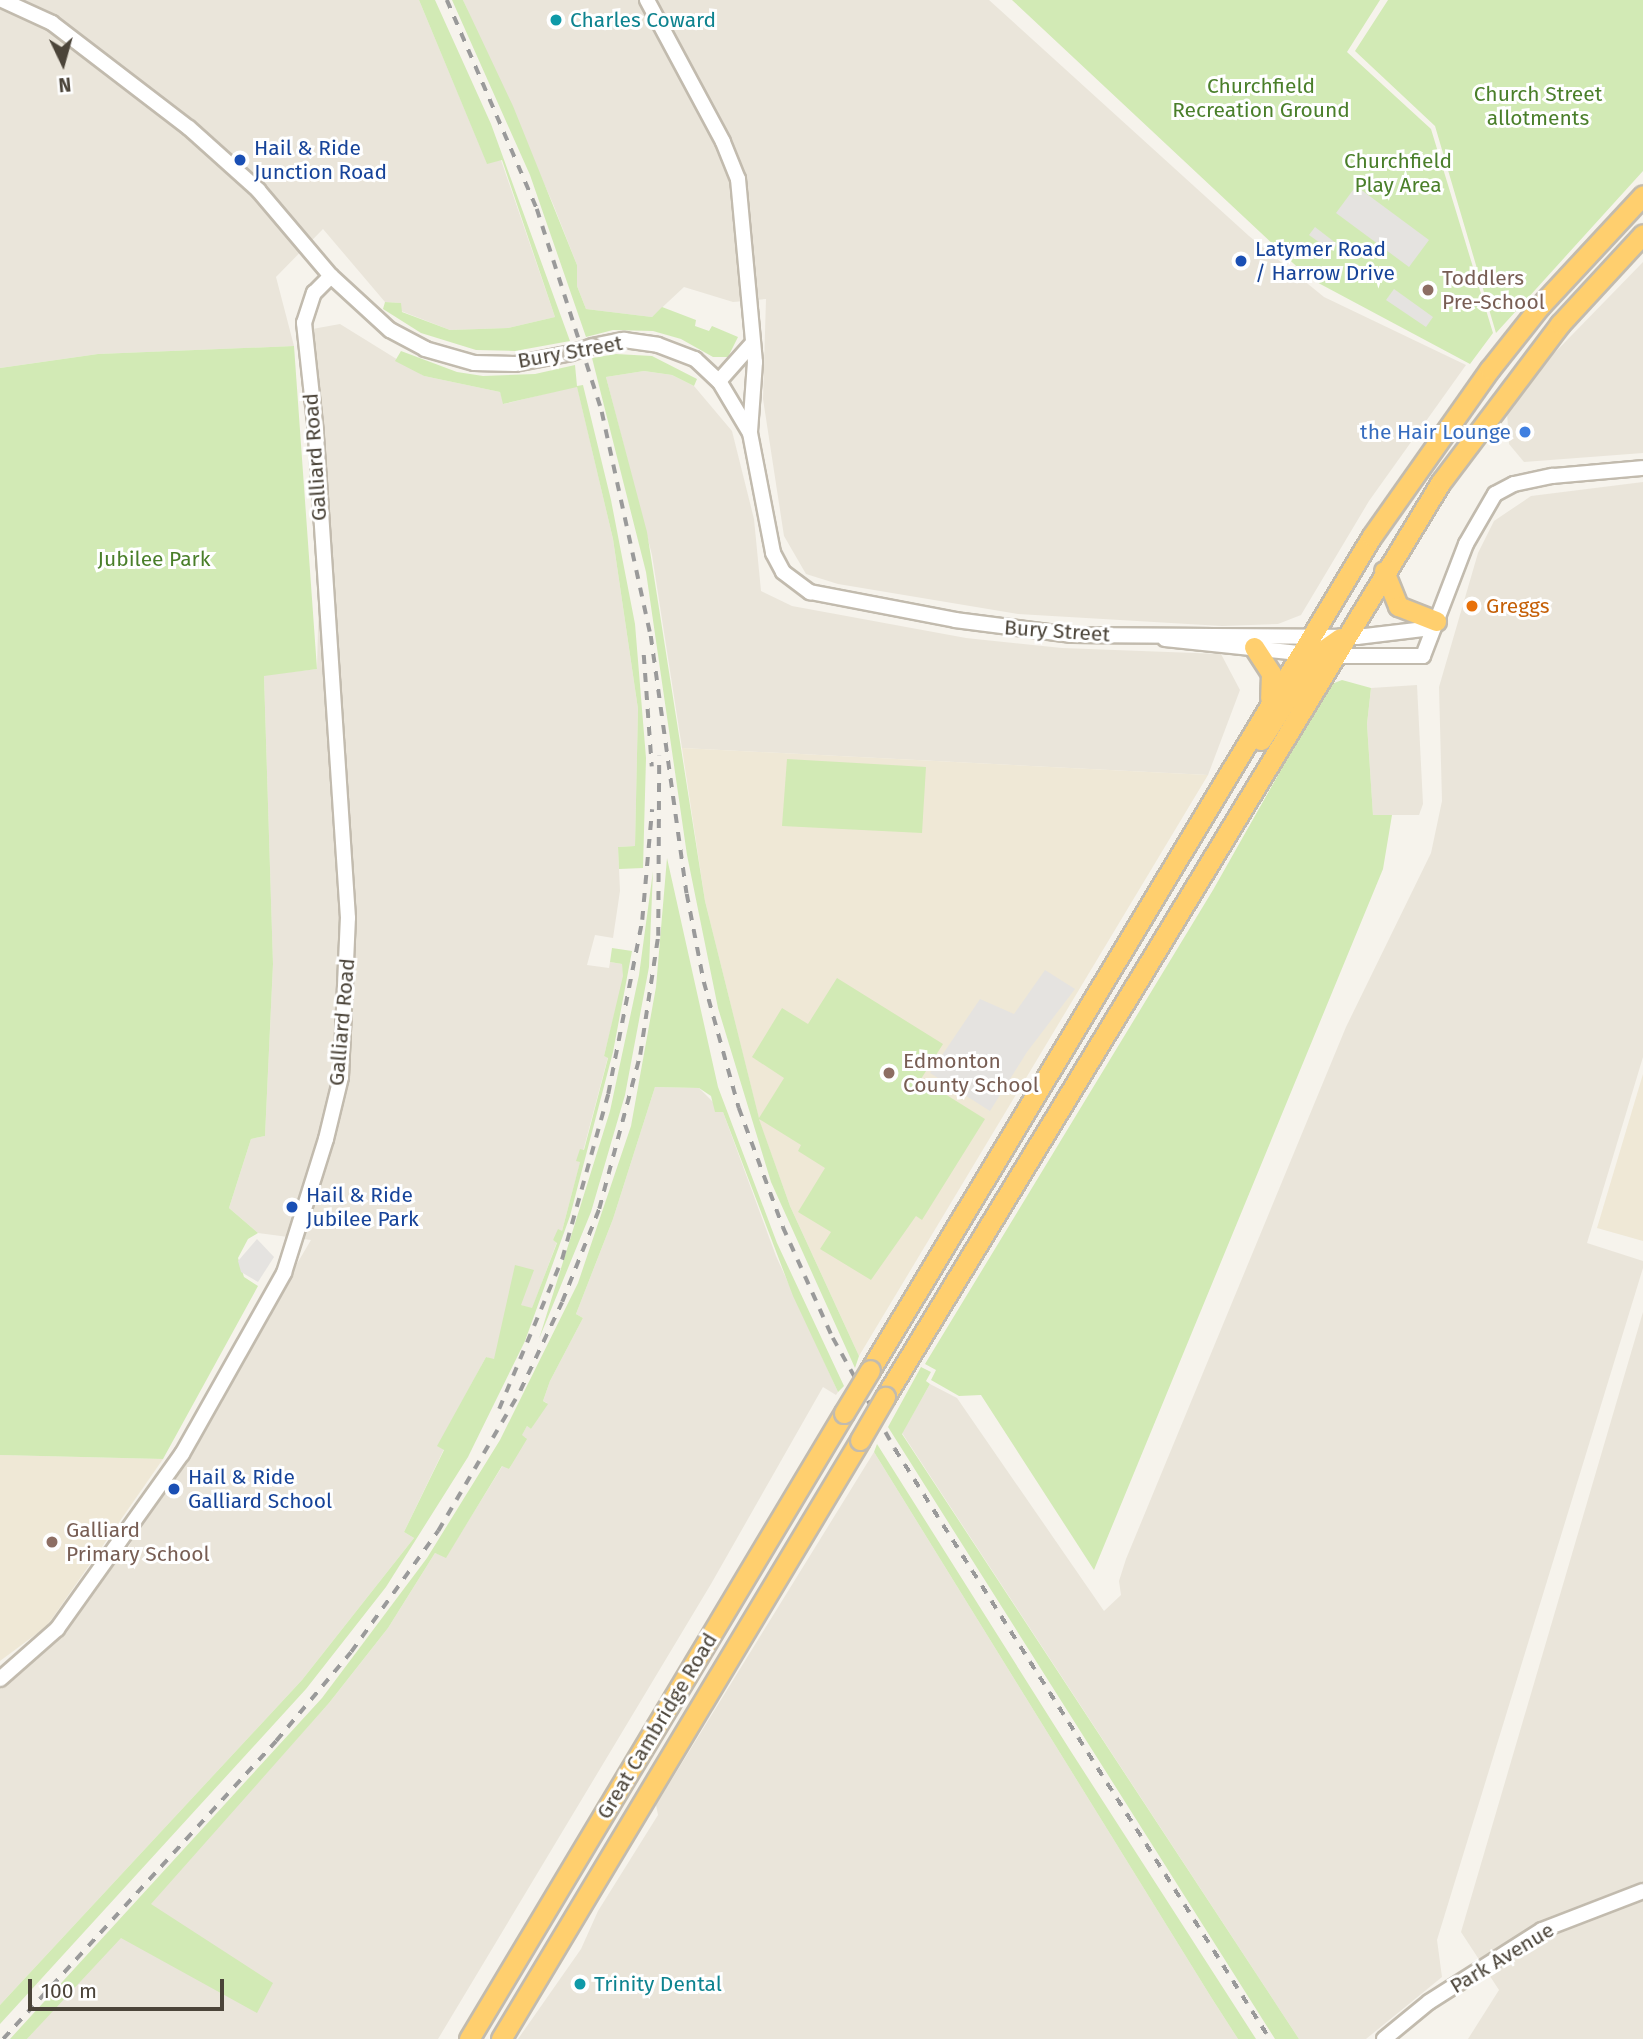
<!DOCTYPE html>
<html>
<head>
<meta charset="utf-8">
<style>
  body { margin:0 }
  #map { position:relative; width:1643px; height:2039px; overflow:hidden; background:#f6f3ec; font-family:"Fira Sans",sans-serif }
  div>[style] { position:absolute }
  .residential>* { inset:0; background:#eae5da }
  .education>* { inset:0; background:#efe8d6 }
  .green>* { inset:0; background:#d2eab5 }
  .parking>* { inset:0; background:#e5e3e0 }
  .roads { filter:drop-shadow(2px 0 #c2bbae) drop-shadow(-2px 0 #c2bbae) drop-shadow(0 2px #c2bbae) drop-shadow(0 -2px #c2bbae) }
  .minor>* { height:14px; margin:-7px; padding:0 7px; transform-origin:7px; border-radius:7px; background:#fff }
  .highway>* { height:19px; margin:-9.5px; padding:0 9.5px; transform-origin:9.5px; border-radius:9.5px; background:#ffcf6e }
  .rail>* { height:3.5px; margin-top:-1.75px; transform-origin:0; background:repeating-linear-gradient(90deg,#9a9a9a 0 9px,transparent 0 18px) }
  .bridges { filter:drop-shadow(2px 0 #c2bbae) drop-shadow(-2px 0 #c2bbae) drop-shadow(0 2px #c2bbae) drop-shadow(0 -2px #c2bbae) }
  .minor-bridge>* { height:14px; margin:-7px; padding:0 7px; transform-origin:7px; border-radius:7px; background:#fff }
  .highway-bridge>* { height:19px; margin:-9.5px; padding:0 9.5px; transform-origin:9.5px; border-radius:9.5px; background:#ffcf6e }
  .dots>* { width:19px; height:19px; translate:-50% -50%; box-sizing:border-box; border:4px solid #fff; border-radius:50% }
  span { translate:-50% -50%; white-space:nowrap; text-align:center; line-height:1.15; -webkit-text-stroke:6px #fff; paint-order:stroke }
  .culture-label { font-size:21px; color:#0d838f }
  .left { translate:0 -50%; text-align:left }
  .park-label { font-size:21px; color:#4a7f2a }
  .transit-label { font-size:21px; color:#164399 }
  .education-label { font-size:21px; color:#785e54 }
  .street-label { font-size:21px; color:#4b4439 }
  .shop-label { font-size:21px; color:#366cbe }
  .right { translate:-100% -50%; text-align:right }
  .food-label { font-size:21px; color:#c56008 }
  .north { position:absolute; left:28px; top:28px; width:70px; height:70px; -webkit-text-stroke:5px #fff; paint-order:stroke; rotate:175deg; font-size:19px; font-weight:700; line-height:28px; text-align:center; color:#4b4439 }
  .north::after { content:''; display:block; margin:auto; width:24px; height:32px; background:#4b4439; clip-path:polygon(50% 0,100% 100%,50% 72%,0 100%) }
  .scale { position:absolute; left:28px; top:1979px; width:196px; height:32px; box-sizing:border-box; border:4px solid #4b4439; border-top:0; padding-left:9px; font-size:21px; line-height:24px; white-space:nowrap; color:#4b4439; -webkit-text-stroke:5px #fff; paint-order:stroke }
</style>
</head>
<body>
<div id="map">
  <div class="residential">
    <div style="clip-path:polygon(0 0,419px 0,487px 163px,501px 160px,555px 317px,508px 328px,450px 330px,401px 311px,401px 303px,385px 302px,323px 229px,276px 277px,294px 346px,98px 354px,0 368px)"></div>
    <div style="clip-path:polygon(463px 0,989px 0,1249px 236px,1324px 297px,1466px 365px,1369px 501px,1301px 615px,1278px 624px,1222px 626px,1018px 614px,838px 584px,806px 574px,784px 536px,763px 399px,766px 299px,733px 302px,684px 287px,652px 317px,586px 309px,577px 286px,577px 265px,553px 204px)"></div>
    <div style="clip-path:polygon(1643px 262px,1643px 453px,1524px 462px,1509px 444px,1507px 412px,1533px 375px)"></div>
    <div style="clip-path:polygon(340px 324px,424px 376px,500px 392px,504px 404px,577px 386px,613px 539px,638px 709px,635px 846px,618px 847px,620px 891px,613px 938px,595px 935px,587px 965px,609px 968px,610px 962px,622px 964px,624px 976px,604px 1056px,608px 1057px,562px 1231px,553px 1240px,557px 1242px,532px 1309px,521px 1305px,494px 1360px,486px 1357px,438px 1446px,444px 1449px,404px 1532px,414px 1538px,302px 1680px,0 2005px,0 1684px,123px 1556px,311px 1240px,258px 1233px,229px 1208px,251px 1139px,265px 1136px,273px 964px,264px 675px,317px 669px,322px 463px,307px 330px)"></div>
    <div style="clip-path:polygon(644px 371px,672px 375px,694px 386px,732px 431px,754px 519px,761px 591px,792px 606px,966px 638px,1062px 648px,1221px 654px,1240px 690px,1208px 775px,682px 748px,652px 555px,606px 377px)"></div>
    <div style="clip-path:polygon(1643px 482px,1643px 1057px,1587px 1243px,1643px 1261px,1643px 1268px,1437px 1940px,1442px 1977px,1366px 2039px,1299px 2039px,902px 1433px,930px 1384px,957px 1398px,1104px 1611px,1121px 1595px,1119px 1581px,1126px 1559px,1346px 1027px,1431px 853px,1442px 801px,1439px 687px,1478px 553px,1494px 521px,1531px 496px)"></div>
    <div style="clip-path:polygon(1417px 685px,1423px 804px,1419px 815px,1373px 815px,1367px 724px,1371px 688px)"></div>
    <div style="clip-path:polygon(655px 1087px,699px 1088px,723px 1112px,776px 1256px,838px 1392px,836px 1395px,823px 1387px,711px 1584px,438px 2039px,27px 2039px,329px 1703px,388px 1628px,435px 1553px,446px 1557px,503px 1465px,509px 1469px,526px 1438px,521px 1436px,527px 1426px,531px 1429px,547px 1403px,543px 1401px,550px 1381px,583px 1318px,576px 1314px,613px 1219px)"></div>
    <div style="clip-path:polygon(1643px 1312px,1643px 2039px,1468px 2039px,1499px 1990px,1461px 1932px)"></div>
    <div style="clip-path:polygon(874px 1452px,1211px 1997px,1238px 2039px,518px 2039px,581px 1949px,598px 1911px,658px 1815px,656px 1805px)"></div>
  </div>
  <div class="education">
    <div style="clip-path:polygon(682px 748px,1208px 775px,859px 1356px,790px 1206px,760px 1123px,705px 901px)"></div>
    <div style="clip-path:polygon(1643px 1074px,1643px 1241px,1597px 1228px)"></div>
    <div style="clip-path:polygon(0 1455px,163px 1459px,47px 1626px,0 1661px)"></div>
  </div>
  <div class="green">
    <div style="clip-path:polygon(419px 0,435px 0,491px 124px,570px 341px,515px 351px,476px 350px,421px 333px,383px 309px,385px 302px,401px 303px,402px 312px,450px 330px,508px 328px,555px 317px,502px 160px,487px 164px)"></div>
    <div style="clip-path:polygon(452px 0,463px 0,513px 106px,577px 265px,577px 286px,586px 309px,652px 317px,662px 307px,696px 320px,695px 326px,709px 331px,712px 326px,738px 337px,728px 357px,713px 357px,681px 339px,653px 331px,613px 330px,586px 337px,530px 175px)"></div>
    <div style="clip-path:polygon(1012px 0,1380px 0,1347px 52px,1431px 129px,1493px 333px,1470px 364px,1309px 278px)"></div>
    <div style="clip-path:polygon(1388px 0,1643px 0,1643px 171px,1496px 333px,1435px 126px,1355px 51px)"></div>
    <div style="clip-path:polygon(294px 346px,317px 669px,264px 676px,273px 964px,265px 1136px,251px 1139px,229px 1208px,258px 1233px,248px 1239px,238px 1258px,244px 1277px,258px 1286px,163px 1459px,0 1455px,0 368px,98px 354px)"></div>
    <div style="clip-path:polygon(401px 351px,457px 372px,483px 376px,535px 374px,575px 365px,577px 386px,583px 385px,611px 500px,635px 624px,646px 758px,643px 868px,619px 869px,618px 847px,635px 846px,638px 709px,613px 539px,577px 387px,503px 404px,500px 392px,424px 376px,395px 361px)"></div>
    <div style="clip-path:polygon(616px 354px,652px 356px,697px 379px,694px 386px,672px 375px,644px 371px,606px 377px,647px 532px,705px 901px,759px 1118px,784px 1078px,752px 1057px,782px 1008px,808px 1024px,837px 978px,943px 1044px,921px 1079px,985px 1119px,922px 1220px,916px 1216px,871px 1280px,820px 1249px,831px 1232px,798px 1212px,825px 1168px,798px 1151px,801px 1145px,759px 1119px,790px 1206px,859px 1356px,855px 1368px,771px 1182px,718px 1008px,687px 855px,646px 572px,592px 358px)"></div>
    <div style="clip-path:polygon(1342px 680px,1371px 688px,1367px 724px,1373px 815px,1392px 815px,1383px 869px,1094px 1570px,981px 1395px,959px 1396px,931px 1380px,936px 1370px,925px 1364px,1213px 890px,1329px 685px)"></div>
    <div style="clip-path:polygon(787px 759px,926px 767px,922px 833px,782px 826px)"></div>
    <div style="clip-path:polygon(667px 858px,718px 1087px,777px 1243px,844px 1386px,838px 1392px,793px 1296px,723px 1112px,715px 1112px,711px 1096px,699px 1088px,655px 1087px,613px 1219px,576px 1314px,583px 1318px,550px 1381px,543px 1401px,548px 1404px,531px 1429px,527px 1426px,522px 1435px,527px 1439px,509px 1469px,502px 1466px,446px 1558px,435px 1553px,388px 1628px,329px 1703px,151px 1904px,273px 1983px,257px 2013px,121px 1938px,27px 2039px,10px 2039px,322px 1698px,427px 1558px,500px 1440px,578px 1283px,631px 1126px,656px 987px)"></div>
    <div style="clip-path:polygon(653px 871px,649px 967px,625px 1095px,591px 1212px,539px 1339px,610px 1111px,639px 975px)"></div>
    <div style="clip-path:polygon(612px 948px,632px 951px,613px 1052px,570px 1216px,525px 1341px,468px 1457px,386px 1587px,306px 1689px,0 2024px,0 2005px,302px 1680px,414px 1538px,404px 1532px,444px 1450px,437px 1446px,486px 1357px,494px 1359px,515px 1265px,534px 1270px,521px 1305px,532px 1308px,557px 1243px,553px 1240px,558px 1229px,562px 1231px,580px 1162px,576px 1161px,580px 1149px,584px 1150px,608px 1058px,604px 1056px,623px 976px,622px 964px,610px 962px)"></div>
    <div style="clip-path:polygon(921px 1367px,931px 1372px,926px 1381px,930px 1384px,902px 1434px,1299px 2039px,1275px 2039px,888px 1427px)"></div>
    <div style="clip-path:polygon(877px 1444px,1070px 1750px,1256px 2039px,1238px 2039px,1211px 1997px,874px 1452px)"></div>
  </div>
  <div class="parking">
    <div style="clip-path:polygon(1356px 186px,1429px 240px,1409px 267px,1336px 213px)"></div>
    <div style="clip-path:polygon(1315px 227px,1337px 244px,1331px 251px,1309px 235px)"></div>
    <div style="clip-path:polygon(1394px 289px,1433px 317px,1426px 327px,1386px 300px)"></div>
    <div style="clip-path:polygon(1045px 970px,1075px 989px,1027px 1052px,990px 1111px,930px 1073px,980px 999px,1014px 1014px)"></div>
    <div style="clip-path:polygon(257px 1239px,274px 1257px,258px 1282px,241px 1272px,238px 1261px)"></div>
  </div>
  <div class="roads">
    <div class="minor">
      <div style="left:2px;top:0;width:55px;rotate:24.7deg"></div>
      <div style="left:52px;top:23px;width:173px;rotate:37.5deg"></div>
      <div style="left:189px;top:128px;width:93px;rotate:41.9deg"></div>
      <div style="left:258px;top:190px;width:113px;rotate:49.7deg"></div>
      <div style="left:331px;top:276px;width:80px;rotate:42.5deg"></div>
      <div style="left:390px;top:330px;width:40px;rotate:28deg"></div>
      <div style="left:425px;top:349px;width:51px;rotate:15.9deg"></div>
      <div style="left:474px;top:363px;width:41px;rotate:1.4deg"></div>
      <div style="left:515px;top:364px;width:57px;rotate:-11.1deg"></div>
      <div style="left:647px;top:0;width:161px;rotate:61.8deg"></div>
      <div style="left:723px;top:142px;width:40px;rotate:68deg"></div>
      <div style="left:738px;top:179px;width:184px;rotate:84.7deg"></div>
      <div style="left:755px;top:362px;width:69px;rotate:94.1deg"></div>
      <div style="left:592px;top:346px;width:33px;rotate:-11deg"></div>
      <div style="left:624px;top:340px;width:34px;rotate:8deg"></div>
      <div style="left:658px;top:345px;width:40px;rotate:21deg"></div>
      <div style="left:695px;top:359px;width:33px;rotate:43deg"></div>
      <div style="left:719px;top:381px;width:61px;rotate:59.2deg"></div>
      <div style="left:750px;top:433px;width:122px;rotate:79.1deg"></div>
      <div style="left:773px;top:553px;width:21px;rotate:62deg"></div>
      <div style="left:783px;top:572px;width:34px;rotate:37deg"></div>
      <div style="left:810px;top:592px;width:148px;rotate:10.9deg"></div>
      <div style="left:955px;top:620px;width:118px;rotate:7.3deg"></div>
      <div style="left:1072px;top:635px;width:285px;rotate:0.4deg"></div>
      <div style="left:1357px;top:637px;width:77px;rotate:-6.8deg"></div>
      <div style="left:719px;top:381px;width:48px;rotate:-48.4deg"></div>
      <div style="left:1165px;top:639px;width:144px;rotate:6deg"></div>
      <div style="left:1328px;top:656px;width:95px"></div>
      <div style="left:1423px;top:656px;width:120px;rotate:-69deg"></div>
      <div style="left:1466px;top:544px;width:58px;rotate:-59.9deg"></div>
      <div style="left:1495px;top:494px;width:21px;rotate:-28deg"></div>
      <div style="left:1514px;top:484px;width:40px;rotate:-12deg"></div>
      <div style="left:1553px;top:476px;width:90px;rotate:-5.1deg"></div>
      <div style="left:0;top:1679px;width:76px;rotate:-41.3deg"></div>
      <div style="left:57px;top:1629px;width:215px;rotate:-54.5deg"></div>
      <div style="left:182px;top:1454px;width:208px;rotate:-60.6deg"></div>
      <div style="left:284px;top:1273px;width:140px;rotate:-72.6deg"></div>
      <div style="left:326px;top:1139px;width:64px;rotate:-76.4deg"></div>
      <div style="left:341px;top:1077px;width:159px;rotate:-87.5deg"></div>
      <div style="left:348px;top:918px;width:486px;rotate:-93.8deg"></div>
      <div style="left:316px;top:433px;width:111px;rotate:-96.2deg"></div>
      <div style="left:304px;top:323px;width:32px;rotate:-72deg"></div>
      <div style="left:314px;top:293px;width:24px;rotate:-45deg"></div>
      <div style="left:1384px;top:2039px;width:58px;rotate:-39.4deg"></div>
      <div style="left:1429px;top:2002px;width:134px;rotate:-32.5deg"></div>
      <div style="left:1542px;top:1930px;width:108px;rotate:-21.1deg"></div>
    </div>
    <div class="highway">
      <div style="left:1384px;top:571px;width:38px;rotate:68deg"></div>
      <div style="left:1398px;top:606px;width:41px;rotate:21.5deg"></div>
      <div style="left:1254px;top:647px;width:31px;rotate:57deg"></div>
      <div style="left:1271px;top:673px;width:25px;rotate:92deg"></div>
      <div style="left:1261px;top:740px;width:101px;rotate:-57.1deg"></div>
      <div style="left:1316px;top:655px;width:29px;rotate:-35deg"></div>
      <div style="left:870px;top:1370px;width:973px;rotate:-58.96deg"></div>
      <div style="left:1372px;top:536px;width:204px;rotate:-54.8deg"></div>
      <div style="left:1490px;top:369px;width:80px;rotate:-51.6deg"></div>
      <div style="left:1540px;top:306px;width:151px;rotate:-47.1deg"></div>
      <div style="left:885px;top:1397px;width:1071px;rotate:-58.72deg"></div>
      <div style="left:1441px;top:482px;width:198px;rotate:-53deg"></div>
      <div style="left:1560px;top:324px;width:122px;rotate:-47.3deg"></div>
      <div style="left:469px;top:2039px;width:730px;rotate:-59.08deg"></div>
      <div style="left:501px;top:2039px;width:698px;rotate:-59.06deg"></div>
    </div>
  </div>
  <div class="rail">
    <div style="left:447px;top:0;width:228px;rotate:66.7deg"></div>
    <div style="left:537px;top:209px;width:213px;rotate:72.2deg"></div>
    <div style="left:602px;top:412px;width:229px;rotate:77.7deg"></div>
    <div style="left:651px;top:636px;width:260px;rotate:82.1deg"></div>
    <div style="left:687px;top:894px;width:90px;rotate:79.1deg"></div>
    <div style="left:704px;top:982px;width:131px;rotate:74.5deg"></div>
    <div style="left:739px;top:1108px;width:127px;rotate:69.7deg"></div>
    <div style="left:783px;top:1227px;width:122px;rotate:65.8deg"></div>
    <div style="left:833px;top:1338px;width:127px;rotate:60.8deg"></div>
    <div style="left:895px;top:1449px;width:699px;rotate:57.56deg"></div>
    <div style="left:644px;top:655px;width:112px;rotate:85.9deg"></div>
    <div style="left:499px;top:1409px;width:163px;rotate:-67.2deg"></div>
    <div style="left:562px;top:1259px;width:171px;rotate:-74.4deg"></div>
    <div style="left:608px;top:1094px;width:177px;rotate:-78.9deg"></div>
    <div style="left:642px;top:920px;width:111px;rotate:-84.9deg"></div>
    <div style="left:3px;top:2039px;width:404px;rotate:-47.5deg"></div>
    <div style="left:276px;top:1741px;width:116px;rotate:-49.9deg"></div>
    <div style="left:351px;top:1652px;width:149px;rotate:-54.3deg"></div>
    <div style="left:438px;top:1531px;width:162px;rotate:-59.6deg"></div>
    <div style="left:520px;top:1391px;width:98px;rotate:-64.7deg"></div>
    <div style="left:562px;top:1302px;width:100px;rotate:-68.3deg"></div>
    <div style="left:599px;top:1209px;width:159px;rotate:-75.1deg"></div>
    <div style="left:640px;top:1055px;width:120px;rotate:-81.4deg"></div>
    <div style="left:658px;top:936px;width:180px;rotate:-89.7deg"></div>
  </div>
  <div class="bridges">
    <div class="minor-bridge">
      <div style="left:571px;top:353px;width:22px;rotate:-18deg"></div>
    </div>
    <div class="highway-bridge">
      <div style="left:844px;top:1413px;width:50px;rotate:-58.8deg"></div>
      <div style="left:860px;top:1440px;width:50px;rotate:-59.8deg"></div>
    </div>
  </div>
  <div class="dots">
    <div style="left:556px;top:20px;background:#0f9aa8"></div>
    <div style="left:240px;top:160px;background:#1a4fb4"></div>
    <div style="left:1241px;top:261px;background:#1a4fb4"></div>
    <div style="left:1428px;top:290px;background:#8d6e63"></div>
    <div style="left:1525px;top:432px;background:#3f7fe0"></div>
    <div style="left:1472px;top:606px;background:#e8710a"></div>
    <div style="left:889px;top:1073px;background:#8d6e63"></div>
    <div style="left:292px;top:1207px;background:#1a4fb4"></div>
    <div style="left:174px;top:1489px;background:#1a4fb4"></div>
    <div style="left:52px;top:1542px;background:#8d6e63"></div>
    <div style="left:580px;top:1984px;background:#0f9aa8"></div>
  </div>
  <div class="culture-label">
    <span class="left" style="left:570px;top:20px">Charles Coward</span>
    <span class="left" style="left:594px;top:1984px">Trinity Dental</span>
  </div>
  <div class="park-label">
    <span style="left:1261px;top:98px">Churchfield<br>Recreation Ground</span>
    <span style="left:1538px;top:106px">Church Street<br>allotments</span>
    <span style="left:1398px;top:173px">Churchfield<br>Play Area</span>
    <span style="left:154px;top:559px">Jubilee Park</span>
  </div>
  <div class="transit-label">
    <span class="left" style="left:254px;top:160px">Hail &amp; Ride<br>Junction Road</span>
    <span class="left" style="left:1255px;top:261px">Latymer Road<br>/ Harrow Drive</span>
    <span class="left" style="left:306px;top:1207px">Hail &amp; Ride<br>Jubilee Park</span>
    <span class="left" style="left:188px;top:1489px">Hail &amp; Ride<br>Galliard School</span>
  </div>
  <div class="education-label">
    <span class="left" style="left:1442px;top:290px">Toddlers<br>Pre-School</span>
    <span class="left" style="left:903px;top:1073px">Edmonton<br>County School</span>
    <span class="left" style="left:66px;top:1542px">Galliard<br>Primary School</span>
  </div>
  <div class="street-label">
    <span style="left:570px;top:352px;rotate:-10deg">Bury Street</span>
    <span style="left:315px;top:457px;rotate:-94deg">Galliard Road</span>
    <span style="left:1057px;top:631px;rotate:4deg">Bury Street</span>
    <span style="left:342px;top:1022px;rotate:-85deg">Galliard Road</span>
    <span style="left:657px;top:1726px;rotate:-59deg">Great Cambridge Road</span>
    <span style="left:1502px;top:1958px;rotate:-31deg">Park Avenue</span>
  </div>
  <div class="shop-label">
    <span class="right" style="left:1511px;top:432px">the Hair Lounge</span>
  </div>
  <div class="food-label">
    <span class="left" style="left:1486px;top:606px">Greggs</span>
  </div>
  <div class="north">N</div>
  <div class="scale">100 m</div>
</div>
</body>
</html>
